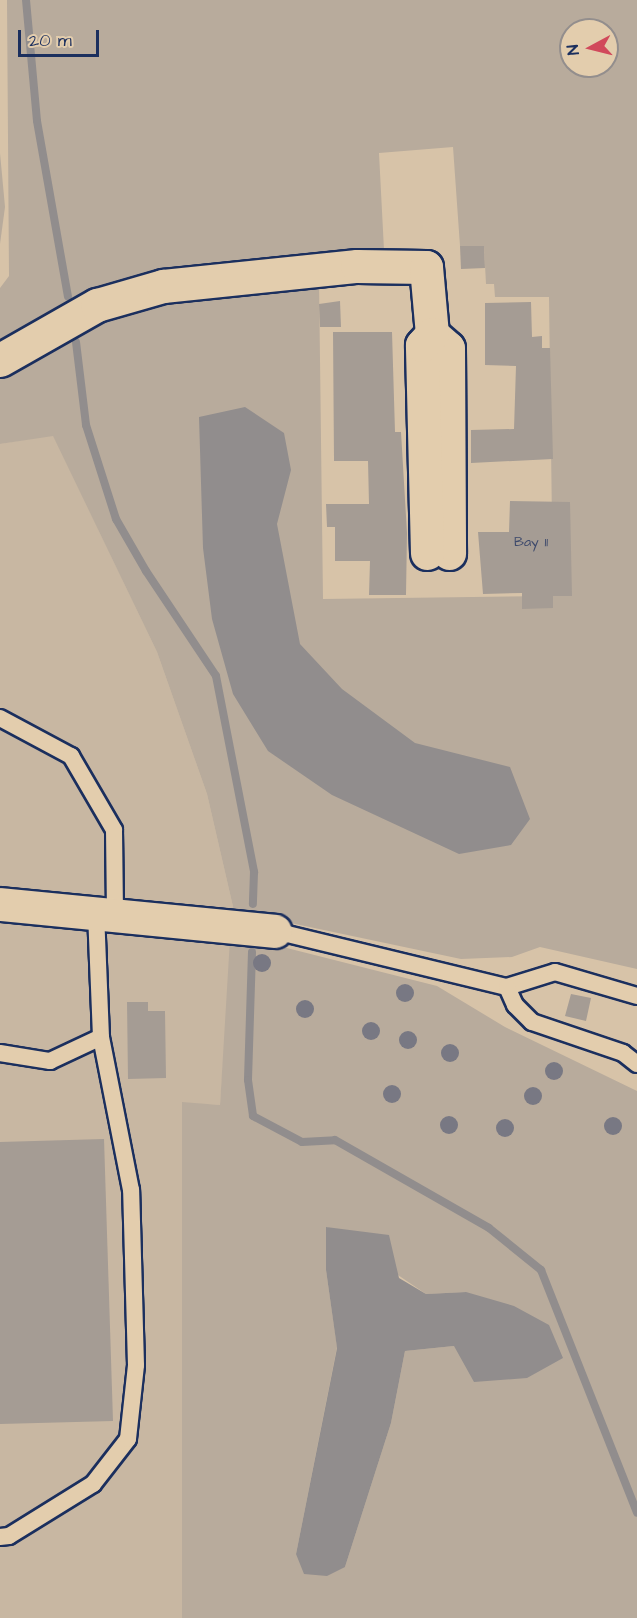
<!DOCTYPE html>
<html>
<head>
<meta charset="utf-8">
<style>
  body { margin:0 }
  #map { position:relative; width:637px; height:1618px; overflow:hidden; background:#d7c3a8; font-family:"Architects Daughter",sans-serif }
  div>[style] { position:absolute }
  .built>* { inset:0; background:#c8b7a2 }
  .green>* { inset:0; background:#b8ab9c }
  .water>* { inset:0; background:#918d8d }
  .stream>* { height:8px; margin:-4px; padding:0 4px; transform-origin:4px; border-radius:4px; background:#918d8d }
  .building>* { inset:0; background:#a59c94 }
  .roads { filter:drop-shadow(2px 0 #1b2f5e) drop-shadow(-2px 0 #1b2f5e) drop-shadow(0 2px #1b2f5e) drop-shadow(0 -2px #1b2f5e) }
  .lane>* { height:16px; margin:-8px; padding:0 8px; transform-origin:8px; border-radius:8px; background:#e3cdad }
  .street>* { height:33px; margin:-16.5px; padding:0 16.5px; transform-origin:16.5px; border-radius:16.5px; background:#e3cdad }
  .trees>* { width:18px; height:18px; margin:-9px; border-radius:50%; background:#787883 }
  span { translate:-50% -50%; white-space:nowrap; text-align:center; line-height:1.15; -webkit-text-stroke:4.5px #e3cdad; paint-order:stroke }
  .number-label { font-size:14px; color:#3e4a6c }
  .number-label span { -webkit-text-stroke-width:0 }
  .north { position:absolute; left:559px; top:18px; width:60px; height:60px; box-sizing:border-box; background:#e3cdad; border:2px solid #938e8d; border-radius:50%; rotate:263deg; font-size:16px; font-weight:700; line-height:24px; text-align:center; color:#1b2f5e }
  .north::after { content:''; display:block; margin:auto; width:21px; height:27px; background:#d1495b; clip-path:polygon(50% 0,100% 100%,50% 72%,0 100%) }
  .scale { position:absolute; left:18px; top:30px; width:81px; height:27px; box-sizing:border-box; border:3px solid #1b2f5e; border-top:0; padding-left:8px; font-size:18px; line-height:21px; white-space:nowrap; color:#1b2f5e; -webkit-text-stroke:4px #e3cdad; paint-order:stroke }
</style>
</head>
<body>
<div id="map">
  <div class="built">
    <div style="clip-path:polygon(53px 435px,157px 652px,207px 794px,234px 911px,220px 1105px,182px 1103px,182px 1618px,0 1618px,0 444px)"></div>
  </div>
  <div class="green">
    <div style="clip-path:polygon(evenodd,7px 0,637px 0,637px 969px,540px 947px,512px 957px,461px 959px,234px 911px,207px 794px,157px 652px,53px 436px,0 444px,0 373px,101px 316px,170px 297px,319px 279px,323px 599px,553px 596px,549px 297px,495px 297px,494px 284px,486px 284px,484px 246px,460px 246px,453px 147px,379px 153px,384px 250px,152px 281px,92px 296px,0 349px,0 288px,9px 276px,7px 0,571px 30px,607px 30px,607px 66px,571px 66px,571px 30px)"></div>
    <div style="clip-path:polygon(0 153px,5px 207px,0 244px)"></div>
    <div style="clip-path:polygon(evenodd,230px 939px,271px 944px,437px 986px,505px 1027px,637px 1091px,637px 1618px,182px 1618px,182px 1102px,220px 1105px,230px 939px,327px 1227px,426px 1294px,466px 1292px,454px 1346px,405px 1351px,391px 1423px,345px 1567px,296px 1554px,337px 1347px,326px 1270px,327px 1227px)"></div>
  </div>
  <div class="water">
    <div style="clip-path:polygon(245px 407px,284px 433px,291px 470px,277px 524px,300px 644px,342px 689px,415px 743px,510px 767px,530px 819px,511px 845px,459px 854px,332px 795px,268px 751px,233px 694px,212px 619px,203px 548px,199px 417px)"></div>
    <div style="clip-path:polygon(326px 1227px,389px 1235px,399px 1278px,426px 1294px,466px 1292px,514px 1306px,549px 1325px,563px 1358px,527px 1378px,474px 1382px,454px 1346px,405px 1351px,391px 1423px,345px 1567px,327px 1576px,304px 1574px,296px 1554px,337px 1348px,326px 1270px)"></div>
  </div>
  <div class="stream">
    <div style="left:26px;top:0;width:121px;rotate:84.8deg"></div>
    <div style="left:37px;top:121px;width:178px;rotate:80deg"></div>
    <div style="left:76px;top:342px;width:84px;rotate:83.1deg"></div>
    <div style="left:86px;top:425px;width:99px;rotate:72.3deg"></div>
    <div style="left:116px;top:519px;width:60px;rotate:60deg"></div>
    <div style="left:146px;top:571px;width:126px;rotate:56.3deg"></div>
    <div style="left:216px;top:676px;width:200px;rotate:79deg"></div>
    <div style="left:254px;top:872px;width:32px;rotate:92deg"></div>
    <div style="left:252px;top:952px;width:128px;rotate:91.8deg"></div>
    <div style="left:248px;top:1080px;width:36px;rotate:82deg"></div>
    <div style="left:253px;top:1116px;width:55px;rotate:28deg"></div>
    <div style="left:302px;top:1142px;width:33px;rotate:-3deg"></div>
    <div style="left:335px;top:1140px;width:177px;rotate:29.7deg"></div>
    <div style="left:489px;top:1228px;width:67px;rotate:38.9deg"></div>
    <div style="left:541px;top:1270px;width:261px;rotate:68.4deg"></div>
  </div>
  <div class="building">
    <div style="clip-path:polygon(460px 246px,484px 246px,485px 268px,461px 269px)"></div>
    <div style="clip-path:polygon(340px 301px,341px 327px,320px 327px,319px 304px)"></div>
    <div style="clip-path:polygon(531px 302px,532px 337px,542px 336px,542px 348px,550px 348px,553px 459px,471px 463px,471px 430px,514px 429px,516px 366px,485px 365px,485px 303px)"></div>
    <div style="clip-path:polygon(333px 332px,392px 332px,395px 432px,401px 432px,407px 533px,406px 595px,369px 595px,370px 561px,335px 561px,335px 527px,327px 527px,326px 504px,369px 504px,368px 461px,334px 461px)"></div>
    <div style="clip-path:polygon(510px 501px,570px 502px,572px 596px,553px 596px,553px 608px,522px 609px,522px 593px,483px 594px,478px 532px,509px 532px)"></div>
    <div style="clip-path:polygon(571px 994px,591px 998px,586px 1021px,565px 1016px)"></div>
    <div style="clip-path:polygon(127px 1002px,148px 1002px,148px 1011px,165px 1011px,166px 1078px,128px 1079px)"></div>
    <div style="clip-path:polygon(104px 1139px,113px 1421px,0 1424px,0 1142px)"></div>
  </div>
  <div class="roads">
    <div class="lane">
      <div style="left:0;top:718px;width:81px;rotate:28.2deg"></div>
      <div style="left:71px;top:756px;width:86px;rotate:59.8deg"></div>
      <div style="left:114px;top:830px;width:84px;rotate:89.3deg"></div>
      <div style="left:275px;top:931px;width:239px;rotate:13.6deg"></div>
      <div style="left:507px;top:987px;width:50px;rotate:-17.4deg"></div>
      <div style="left:555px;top:972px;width:85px;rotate:16.3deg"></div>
      <div style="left:507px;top:987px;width:20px;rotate:66deg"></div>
      <div style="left:515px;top:1005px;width:24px;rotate:45deg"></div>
      <div style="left:532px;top:1022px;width:96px;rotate:18.8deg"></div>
      <div style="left:623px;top:1053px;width:18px;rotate:38deg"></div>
      <div style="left:0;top:1053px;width:51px;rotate:9.1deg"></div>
      <div style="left:50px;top:1061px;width:56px;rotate:-25.2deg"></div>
      <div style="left:0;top:1537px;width:9px;rotate:-6deg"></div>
      <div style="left:9px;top:1536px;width:99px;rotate:-31.8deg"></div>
      <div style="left:93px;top:1484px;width:57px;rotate:-52.1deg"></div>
      <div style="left:128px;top:1439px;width:74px;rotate:-83.8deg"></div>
      <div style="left:136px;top:1365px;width:175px;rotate:-91.6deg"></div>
      <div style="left:131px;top:1190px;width:156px;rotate:-101.1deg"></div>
      <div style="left:101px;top:1037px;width:124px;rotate:-92.3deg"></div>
    </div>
    <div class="street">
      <div style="left:0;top:360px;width:112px;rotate:-29.6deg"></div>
      <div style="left:97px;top:305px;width:69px;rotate:-16.1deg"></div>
      <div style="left:163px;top:286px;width:195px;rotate:-5.9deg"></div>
      <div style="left:357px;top:266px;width:69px;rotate:0.8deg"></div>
      <div style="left:426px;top:267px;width:67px;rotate:84.9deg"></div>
      <div style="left:432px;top:334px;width:21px;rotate:41deg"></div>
      <div style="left:448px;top:348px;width:205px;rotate:89.7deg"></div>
      <div style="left:427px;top:553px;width:208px;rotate:-91.4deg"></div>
      <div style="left:422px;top:345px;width:15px;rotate:-48deg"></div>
      <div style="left:0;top:904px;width:276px;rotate:5.6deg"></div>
    </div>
  </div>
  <div class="trees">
    <div style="left:262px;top:963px"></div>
    <div style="left:405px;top:993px"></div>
    <div style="left:305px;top:1009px"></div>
    <div style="left:371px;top:1031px"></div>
    <div style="left:408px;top:1040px"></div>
    <div style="left:450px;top:1053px"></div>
    <div style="left:554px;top:1071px"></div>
    <div style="left:392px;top:1094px"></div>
    <div style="left:533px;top:1096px"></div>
    <div style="left:449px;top:1125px"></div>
    <div style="left:613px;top:1126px"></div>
    <div style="left:505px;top:1128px"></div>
  </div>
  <div class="number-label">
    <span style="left:531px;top:542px">Bay 11</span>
  </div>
  <div class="north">N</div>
  <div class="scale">20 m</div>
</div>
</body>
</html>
